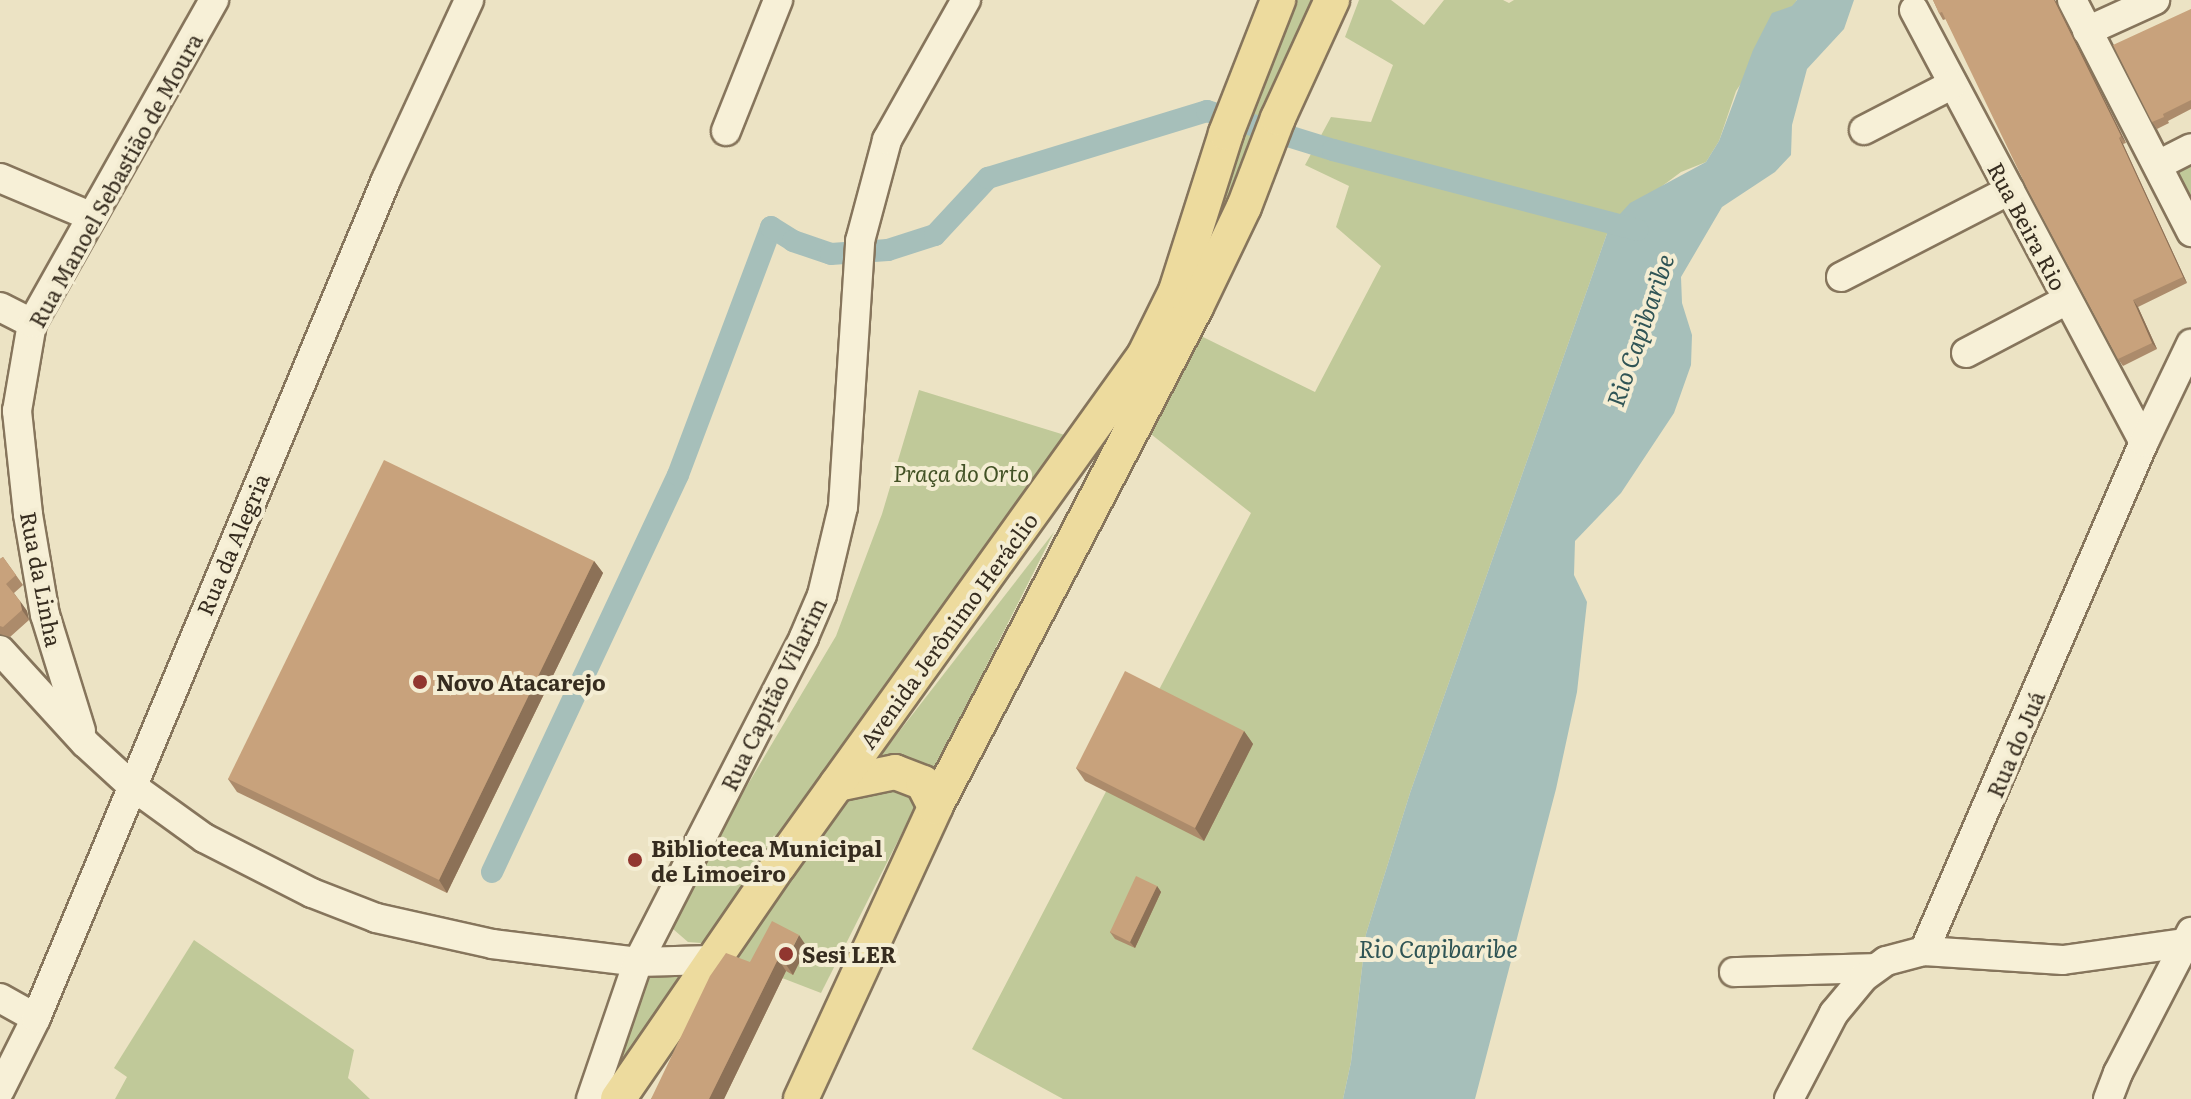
<!DOCTYPE html>
<html>
<head>
<meta charset="utf-8">
<style>
  body { margin:0 }
  #map { position:relative; width:2191px; height:1099px; overflow:hidden; background:#ece3c4; font-family:Literata,serif }
  div>[style] { position:absolute }
  .green>* { inset:0; background:#c0c999 }
  .water>* { inset:0; background:#a6bfba }
  .canal>* { height:22px; margin:-11px; padding:0 11px; transform-origin:11px; border-radius:11px; background:#a6bfba }
  .roads { filter:drop-shadow(2px 0 #86755c) drop-shadow(-2px 0 #86755c) drop-shadow(0 2px #86755c) drop-shadow(0 -2px #86755c) }
  .minor>* { height:28px; margin:-14px; padding:0 14px; transform-origin:14px; border-radius:14px; background:#f7f0d7 }
  .major>* { height:34px; margin:-17px; padding:0 17px; transform-origin:17px; border-radius:17px; background:#eddb9e }
  .wall>* { inset:0; background:#ac8b6b }
  .shaded-wall>* { inset:0; background:#8c7157 }
  .building>* { inset:0; background:#c8a27c }
  .dots>* { width:22px; height:22px; translate:-50% -50%; box-sizing:border-box; border:4px solid #f4edd3; border-radius:50% }
  span { translate:-50% -50%; white-space:nowrap; text-align:center; line-height:1.15; -webkit-text-stroke:8px #f4edd3; paint-order:stroke }
  .street-label { font-size:22px; color:#362c1f }
  .park-label { font-size:22px; color:#435226; font-style:italic }
  .poi-label { font-size:22px; color:#362c1f; font-weight:700 }
  .left { translate:0 -50%; text-align:left }
  .water-label { font-size:24px; color:#2f5455; font-style:italic }
</style>
</head>
<body>
<div id="map">
  <div class="green">
    <div style="clip-path:polygon(1286px 0,1321px 0,1217px 228px,1219px 196px)"></div>
    <div style="clip-path:polygon(1359px 0,1391px 0,1424px 25px,1444px 0,1503px 0,1509px 3px,1514px 0,1797px 0,1736px 91px,1719px 141px,1706px 162px,1681px 172px,1610px 225px,1410px 793px,1366px 934px,1351px 1062px,1343px 1099px,1063px 1099px,972px 1049px,1251px 513px,1147px 431px,1201px 336px,1315px 392px,1381px 266px,1336px 227px,1349px 186px,1305px 165px,1331px 117px,1371px 122px,1393px 65px,1345px 37px)"></div>
    <div style="clip-path:polygon(2191px 159px,2191px 207px,2170px 171px)"></div>
    <div style="clip-path:polygon(919px 390px,1068px 436px,711px 936px,701px 943px,688px 942px,673px 929px,675px 907px,836px 636px,882px 514px)"></div>
    <div style="clip-path:polygon(1054px 532px,821px 993px,725px 956px)"></div>
    <div style="clip-path:polygon(194px 940px,354px 1050px,348px 1078px,370px 1099px,115px 1099px,127px 1077px,114px 1068px)"></div>
    <div style="clip-path:polygon(681px 973px,614px 1072px,628px 1018px,650px 976px)"></div>
  </div>
  <div class="water">
    <div style="clip-path:polygon(1797px 0,1854px 0,1844px 29px,1807px 69px,1792px 125px,1791px 155px,1775px 172px,1722px 207px,1681px 277px,1682px 303px,1692px 335px,1691px 365px,1674px 413px,1621px 493px,1575px 541px,1574px 575px,1587px 602px,1577px 692px,1556px 789px,1475px 1099px,1343px 1099px,1351px 1062px,1366px 934px,1410px 793px,1610px 225px,1630px 203px,1706px 162px,1719px 141px,1753px 50px,1772px 13px,1792px 6px)"></div>
  </div>
  <div class="canal">
    <div style="left:492px;top:872px;width:438px;rotate:-64.9deg"></div>
    <div style="left:678px;top:475px;width:265px;rotate:-69.4deg"></div>
    <div style="left:771px;top:227px;width:26px;rotate:32deg"></div>
    <div style="left:793px;top:241px;width:40px;rotate:18.9deg"></div>
    <div style="left:831px;top:254px;width:57px;rotate:-4deg"></div>
    <div style="left:888px;top:250px;width:49px;rotate:-17.7deg"></div>
    <div style="left:935px;top:235px;width:78px;rotate:-47.1deg"></div>
    <div style="left:988px;top:178px;width:229px;rotate:-17deg"></div>
    <div style="left:1207px;top:111px;width:132px;rotate:17.2deg"></div>
    <div style="left:1333px;top:150px;width:315px;rotate:14.7deg"></div>
  </div>
  <div class="roads">
    <div class="minor">
      <div style="left:2072px;top:0;width:261px;rotate:62.8deg"></div>
      <div style="left:1914px;top:10px;width:489px;rotate:62deg"></div>
      <div style="left:2087px;top:31px;width:75px;rotate:-24.5deg"></div>
      <div style="left:1864px;top:130px;width:100px;rotate:-27.3deg"></div>
      <div style="left:726px;top:131px;width:141px;rotate:-68.3deg"></div>
      <div style="left:2158px;top:165px;width:37px;rotate:-27deg"></div>
      <div style="left:0;top:178px;width:98px;rotate:22.9deg"></div>
      <div style="left:1841px;top:277px;width:190px;rotate:-27.2deg"></div>
      <div style="left:0;top:307px;width:36px;rotate:27deg"></div>
      <div style="left:1966px;top:353px;width:114px;rotate:-27.7deg"></div>
      <div style="left:0;top:650px;width:126px;rotate:47.6deg"></div>
      <div style="left:85px;top:743px;width:64px;rotate:42.5deg"></div>
      <div style="left:132px;top:786px;width:89px;rotate:35.8deg"></div>
      <div style="left:204px;top:838px;width:121px;rotate:27deg"></div>
      <div style="left:312px;top:893px;width:69px;rotate:21.3deg"></div>
      <div style="left:376px;top:918px;width:119px;rotate:12.6deg"></div>
      <div style="left:492px;top:944px;width:147px;rotate:7deg"></div>
      <div style="left:638px;top:962px;width:74px;rotate:-1.5deg"></div>
      <div style="left:81px;top:731px;width:121px;rotate:-107.2deg"></div>
      <div style="left:45px;top:615px;width:102px;rotate:-99.6deg"></div>
      <div style="left:28px;top:514px;width:104px;rotate:-96.1deg"></div>
      <div style="left:17px;top:411px;width:89px;rotate:-80.3deg"></div>
      <div style="left:32px;top:323px;width:371px;rotate:-60.6deg"></div>
      <div style="left:1924px;top:951px;width:555px;rotate:-66.63deg"></div>
      <div style="left:2144px;top:442px;width:109px;rotate:-64.4deg"></div>
      <div style="left:1734px;top:972px;width:140px;rotate:-1.6deg"></div>
      <div style="left:0;top:998px;width:41px;rotate:29.1deg"></div>
      <div style="left:0;top:1090px;width:80px;rotate:-63.4deg"></div>
      <div style="left:36px;top:1018px;width:908px;rotate:-67.33deg"></div>
      <div style="left:386px;top:180px;width:198px;rotate:-65.2deg"></div>
      <div style="left:591px;top:1099px;width:145px;rotate:-71.1deg"></div>
      <div style="left:638px;top:962px;width:365px;rotate:-62.9deg"></div>
      <div style="left:804px;top:637px;width:46px;rotate:-66.8deg"></div>
      <div style="left:822px;top:595px;width:90px;rotate:-76.6deg"></div>
      <div style="left:843px;top:507px;width:267px;rotate:-86.3deg"></div>
      <div style="left:860px;top:241px;width:105px;rotate:-75deg"></div>
      <div style="left:887px;top:140px;width:161px;rotate:-60.6deg"></div>
      <div style="left:1789px;top:1099px;width:97px;rotate:-62.4deg"></div>
      <div style="left:1834px;top:1013px;width:47px;rotate:-50.2deg"></div>
      <div style="left:1864px;top:977px;width:27px;rotate:-36deg"></div>
      <div style="left:1886px;top:961px;width:39px;rotate:-15deg"></div>
      <div style="left:1924px;top:951px;width:139px;rotate:3.7deg"></div>
      <div style="left:2063px;top:960px;width:129px;rotate:-8deg"></div>
      <div style="left:2108px;top:1099px;width:28px;rotate:-69deg"></div>
      <div style="left:2118px;top:1073px;width:159px;rotate:-62.6deg"></div>
    </div>
    <div class="major">
      <div style="left:837px;top:784px;width:59px;rotate:-11.7deg"></div>
      <div style="left:895px;top:772px;width:30px;rotate:21deg"></div>
      <div style="left:923px;top:783px;width:27px;rotate:63deg"></div>
      <div style="left:618px;top:1099px;width:284px;rotate:-55.5deg"></div>
      <div style="left:779px;top:865px;width:626px;rotate:-54.36deg"></div>
      <div style="left:1144px;top:356px;width:72px;rotate:-63.8deg"></div>
      <div style="left:1176px;top:291px;width:166px;rotate:-72.4deg"></div>
      <div style="left:1226px;top:133px;width:143px;rotate:-68.6deg"></div>
      <div style="left:801px;top:1099px;width:321px;rotate:-65.3deg"></div>
      <div style="left:935px;top:807px;width:564px;rotate:-62.44deg"></div>
      <div style="left:1196px;top:307px;width:111px;rotate:-64.4deg"></div>
      <div style="left:1244px;top:207px;width:95px;rotate:-69.1deg"></div>
      <div style="left:1278px;top:118px;width:130px;rotate:-65.4deg"></div>
    </div>
  </div>
  <div class="wall">
    <div style="clip-path:polygon(1933px 0,2055px 0,2126px 143px,2123px 144px,2187px 283px,2138px 307px,2157px 349px,2123px 366px,2118px 359px,1946px 19px,1943px 20px,1939px 13px)"></div>
    <div style="clip-path:polygon(2191px 9px,2191px 109px,2168px 121px,2169px 123px,2157px 129px,2152px 122px)"></div>
    <div style="clip-path:polygon(3px 557px,23px 585px,14px 593px,27px 611px,29px 620px,10px 637px,0 634px,0 559px)"></div>
    <div style="clip-path:polygon(594px 561px,603px 573px,447px 893px,237px 792px,228px 779px)"></div>
    <div style="clip-path:polygon(1244px 731px,1253px 744px,1204px 841px,1085px 781px,1076px 768px)"></div>
    <div style="clip-path:polygon(1157px 886px,1161px 892px,1135px 948px,1115px 939px,1110px 932px)"></div>
    <div style="clip-path:polygon(807px 947px,793px 975px,786px 971px,724px 1099px,651px 1099px,750px 962px)"></div>
  </div>
  <div class="shaded-wall">
    <div style="clip-path:polygon(2054px 0,2055px 0,2126px 143px,2121px 136px)"></div>
    <div style="clip-path:polygon(2119px 138px,2123px 144px,2187px 283px,2183px 277px)"></div>
    <div style="clip-path:polygon(2133px 300px,2138px 307px,2157px 349px,2152px 343px)"></div>
    <div style="clip-path:polygon(594px 561px,603px 573px,447px 893px,439px 880px)"></div>
    <div style="clip-path:polygon(20px 601px,27px 611px,29px 620px,22px 610px)"></div>
    <div style="clip-path:polygon(1244px 731px,1253px 744px,1204px 841px,1195px 828px)"></div>
    <div style="clip-path:polygon(1157px 886px,1161px 892px,1135px 948px,1130px 942px)"></div>
    <div style="clip-path:polygon(799px 935px,807px 947px,793px 975px,785px 963px)"></div>
    <div style="clip-path:polygon(778px 959px,786px 971px,724px 1099px,709px 1099px)"></div>
  </div>
  <div class="building">
    <div style="clip-path:polygon(1933px 0,2054px 0,2121px 136px,2119px 138px,2183px 277px,2133px 300px,2152px 343px,2118px 359px,2028px 190px,1942px 12px,1939px 13px)"></div>
    <div style="clip-path:polygon(2191px 9px,2191px 100px,2163px 114px,2164px 117px,2152px 122px,2113px 45px)"></div>
    <div style="clip-path:polygon(384px 460px,594px 561px,439px 880px,228px 779px)"></div>
    <div style="clip-path:polygon(3px 557px,16px 575px,6px 584px,20px 601px,22px 610px,3px 627px,0 626px,0 559px)"></div>
    <div style="clip-path:polygon(1125px 671px,1244px 731px,1195px 828px,1076px 768px)"></div>
    <div style="clip-path:polygon(1136px 876px,1157px 886px,1130px 942px,1110px 932px)"></div>
    <div style="clip-path:polygon(772px 921px,799px 935px,785px 963px,778px 959px,709px 1099px,651px 1099px,710px 976px,726px 953px,750px 962px)"></div>
  </div>
  <div class="dots">
    <div style="left:420px;top:682px;background:#91362f"></div>
    <div style="left:635px;top:860px;background:#91362f"></div>
    <div style="left:786px;top:954px;background:#91362f"></div>
  </div>
  <div class="street-label">
    <span style="left:115px;top:180px;rotate:-61deg">Rua Manoel Sebastião de Moura</span>
    <span style="left:2028px;top:226px;rotate:62deg">Rua Beira Rio</span>
    <span style="left:232px;top:544px;rotate:-67deg">Rua da Alegria</span>
    <span style="left:42px;top:579px;rotate:79deg">Rua da Linha</span>
    <span style="left:948px;top:630px;rotate:-54deg">Avenida Jerônimo Heráclio</span>
    <span style="left:773px;top:694px;rotate:-64deg">Rua Capitão Vilarim</span>
    <span style="left:2015px;top:744px;rotate:-67deg">Rua do Juá</span>
  </div>
  <div class="park-label">
    <span style="left:961px;top:473px">Praça do Orto</span>
  </div>
  <div class="poi-label">
    <span class="left" style="left:436px;top:682px">Novo Atacarejo</span>
    <span class="left" style="left:651px;top:860px">Biblioteca Municipal<br>de Limoeiro</span>
    <span class="left" style="left:802px;top:954px">Sesi LER</span>
  </div>
  <div class="water-label">
    <span style="left:1639px;top:330px;rotate:-71deg">Rio Capibaribe</span>
    <span style="left:1438px;top:948px">Rio Capibaribe</span>
  </div>
</div>
</body>
</html>
